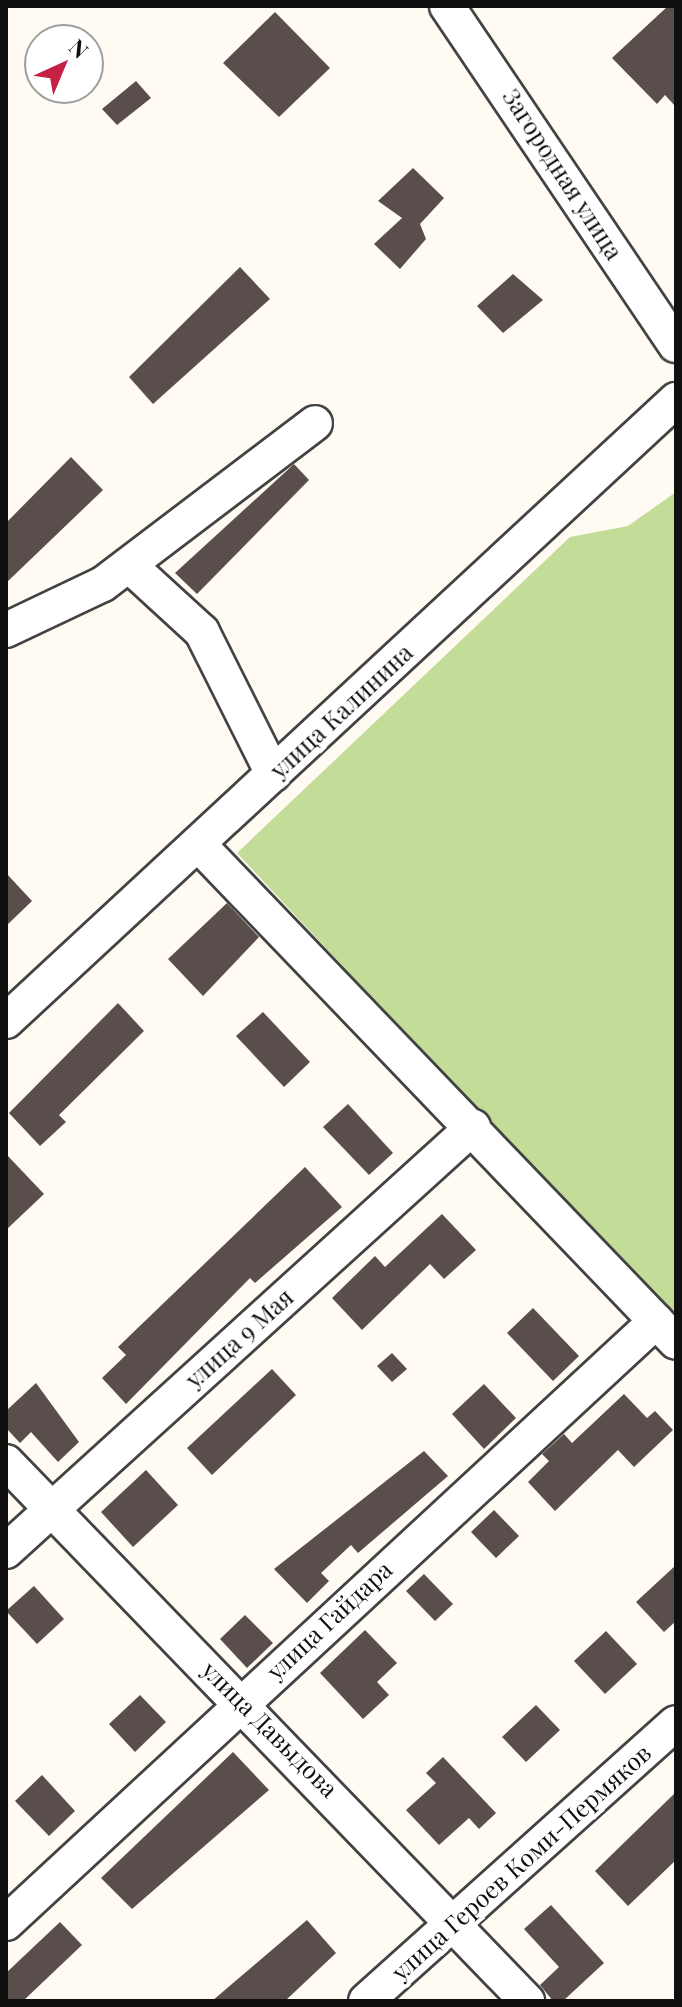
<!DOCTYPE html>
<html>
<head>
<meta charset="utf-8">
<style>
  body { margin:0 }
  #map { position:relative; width:682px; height:2007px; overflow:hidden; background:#fffaf2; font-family:"Playfair Display",serif }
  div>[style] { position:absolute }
  .forest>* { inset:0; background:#c3dd98 }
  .building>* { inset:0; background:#594e4b }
  .roads { filter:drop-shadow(2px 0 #434343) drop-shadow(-2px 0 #434343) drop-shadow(0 2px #434343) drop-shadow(0 -2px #434343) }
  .minor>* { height:34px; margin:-17px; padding:0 17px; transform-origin:17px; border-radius:17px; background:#fff }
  span { translate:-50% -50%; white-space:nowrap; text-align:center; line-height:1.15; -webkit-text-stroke:8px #fff; paint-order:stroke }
  .street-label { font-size:24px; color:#101010 }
  .frame { position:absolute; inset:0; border:8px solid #101010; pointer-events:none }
  .north { position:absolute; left:24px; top:24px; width:80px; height:80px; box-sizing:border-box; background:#fff; border:2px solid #9f9f9f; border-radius:50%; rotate:44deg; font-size:22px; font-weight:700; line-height:32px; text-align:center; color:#101010 }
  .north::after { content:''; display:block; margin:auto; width:28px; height:36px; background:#c62145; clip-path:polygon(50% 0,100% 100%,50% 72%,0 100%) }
</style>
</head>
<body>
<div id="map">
  <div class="forest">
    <div style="clip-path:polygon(676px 492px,676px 1323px,237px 853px,570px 537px,628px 526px)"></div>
  </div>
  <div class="building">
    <div style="clip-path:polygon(668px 6px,676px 6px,676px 107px,665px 95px,657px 104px,612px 58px)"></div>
    <div style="clip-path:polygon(275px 12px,330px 68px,279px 117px,223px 63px)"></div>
    <div style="clip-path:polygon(136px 81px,151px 98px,117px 125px,102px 109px)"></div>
    <div style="clip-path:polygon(413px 168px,444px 198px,420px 224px,426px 239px,400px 269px,374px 244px,402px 218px,378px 201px)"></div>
    <div style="clip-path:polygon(240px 267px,270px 299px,153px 404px,129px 377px)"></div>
    <div style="clip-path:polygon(513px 274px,543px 300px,503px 333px,477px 306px)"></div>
    <div style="clip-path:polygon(71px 457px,103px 490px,6px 583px,6px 523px)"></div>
    <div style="clip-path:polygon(294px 464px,309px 480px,197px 594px,175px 573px)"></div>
    <div style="clip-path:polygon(6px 873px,32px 901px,6px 926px)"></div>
    <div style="clip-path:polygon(227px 903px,259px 937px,203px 996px,168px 959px)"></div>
    <div style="clip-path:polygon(118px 1003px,144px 1031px,59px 1115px,66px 1122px,40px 1146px,9px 1113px)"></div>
    <div style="clip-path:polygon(263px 1012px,310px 1062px,284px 1087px,236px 1036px)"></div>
    <div style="clip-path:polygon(348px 1104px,393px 1153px,369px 1175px,323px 1127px)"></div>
    <div style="clip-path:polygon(6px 1154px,44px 1194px,6px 1230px)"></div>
    <div style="clip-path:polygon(305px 1167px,342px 1207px,255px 1283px,250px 1278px,126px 1404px,102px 1378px,126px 1355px,118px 1347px)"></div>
    <div style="clip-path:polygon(442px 1214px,476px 1250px,444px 1279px,430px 1264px,362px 1330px,332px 1298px,375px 1256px,385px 1267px)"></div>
    <div style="clip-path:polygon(533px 1308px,579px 1356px,553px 1381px,507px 1333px)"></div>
    <div style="clip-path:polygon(392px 1353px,407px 1369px,392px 1382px,377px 1366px)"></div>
    <div style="clip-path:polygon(272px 1369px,296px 1395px,212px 1475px,187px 1448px)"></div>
    <div style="clip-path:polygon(36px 1383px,79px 1442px,58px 1462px,31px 1432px,20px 1443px,6px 1428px,6px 1411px)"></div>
    <div style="clip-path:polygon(484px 1384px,516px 1418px,484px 1449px,452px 1414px)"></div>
    <div style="clip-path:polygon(624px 1394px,647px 1418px,655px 1411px,673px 1430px,634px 1467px,618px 1450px,555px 1511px,528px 1482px,549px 1461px,542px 1454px,564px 1434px,572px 1443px)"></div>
    <div style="clip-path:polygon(424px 1451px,448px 1476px,358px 1553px,351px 1545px,321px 1573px,329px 1581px,307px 1603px,274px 1569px)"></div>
    <div style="clip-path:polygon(146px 1470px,178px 1505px,133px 1547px,101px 1512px)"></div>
    <div style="clip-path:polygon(494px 1510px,519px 1536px,496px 1558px,471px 1532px)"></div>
    <div style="clip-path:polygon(676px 1565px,676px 1621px,664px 1632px,636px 1602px)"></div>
    <div style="clip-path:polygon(424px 1574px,453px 1604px,435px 1621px,406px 1591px)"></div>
    <div style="clip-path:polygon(34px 1586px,64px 1619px,37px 1644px,6px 1611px)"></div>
    <div style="clip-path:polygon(245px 1615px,273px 1643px,247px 1668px,220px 1639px)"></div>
    <div style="clip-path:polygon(365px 1630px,397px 1663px,377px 1682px,389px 1695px,363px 1719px,320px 1673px)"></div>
    <div style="clip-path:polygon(606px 1631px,637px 1664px,605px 1694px,574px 1661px)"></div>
    <div style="clip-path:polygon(140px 1695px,166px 1722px,135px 1752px,109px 1724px)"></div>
    <div style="clip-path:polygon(536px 1705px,560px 1730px,526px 1762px,502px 1737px)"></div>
    <div style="clip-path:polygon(233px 1752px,269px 1790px,132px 1909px,101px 1878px)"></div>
    <div style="clip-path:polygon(443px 1757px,496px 1813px,479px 1829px,469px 1818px,439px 1845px,406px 1810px,436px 1783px,426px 1773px)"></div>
    <div style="clip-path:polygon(42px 1775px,75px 1811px,49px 1836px,15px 1801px)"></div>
    <div style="clip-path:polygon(676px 1792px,676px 1860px,628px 1906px,595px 1871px)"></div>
    <div style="clip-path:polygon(551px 1905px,604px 1963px,563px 2001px,553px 2001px,540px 1985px,559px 1967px,524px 1929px)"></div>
    <div style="clip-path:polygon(307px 1920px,336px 1953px,285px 2001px,212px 2001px)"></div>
    <div style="clip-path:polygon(60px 1922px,82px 1945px,23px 2001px,6px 2001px,6px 1973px)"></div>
  </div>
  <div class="roads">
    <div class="minor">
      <div style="left:447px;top:6px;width:409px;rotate:56deg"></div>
      <div style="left:129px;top:565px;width:99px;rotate:42.5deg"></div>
      <div style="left:202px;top:632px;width:159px;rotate:63.4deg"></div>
      <div style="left:6px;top:630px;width:107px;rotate:-25.4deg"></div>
      <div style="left:103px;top:584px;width:266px;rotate:-37.2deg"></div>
      <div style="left:198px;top:844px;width:690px;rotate:46.17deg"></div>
      <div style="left:6px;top:1021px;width:914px;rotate:-42.83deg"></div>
      <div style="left:6px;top:1462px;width:750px;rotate:45.97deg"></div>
      <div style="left:6px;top:1551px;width:631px;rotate:-42.24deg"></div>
      <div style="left:6px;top:1923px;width:886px;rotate:-42.8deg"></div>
      <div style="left:366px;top:2001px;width:416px;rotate:-41.9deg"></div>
    </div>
  </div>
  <div class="street-label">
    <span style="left:563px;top:174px;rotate:57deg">Загородная улица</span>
    <span style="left:341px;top:711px;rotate:-43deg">улица Калинина</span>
    <span style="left:239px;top:1338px;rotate:-42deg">улица 9 Мая</span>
    <span style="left:329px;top:1620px;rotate:-43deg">улица Гайдара</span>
    <span style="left:270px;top:1729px;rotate:45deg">улица Давыдова</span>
    <span style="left:521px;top:1862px;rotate:-42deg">улица Героев Коми-Пермяков</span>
  </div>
  <div class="frame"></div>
  <div class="north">N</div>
</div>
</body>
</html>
